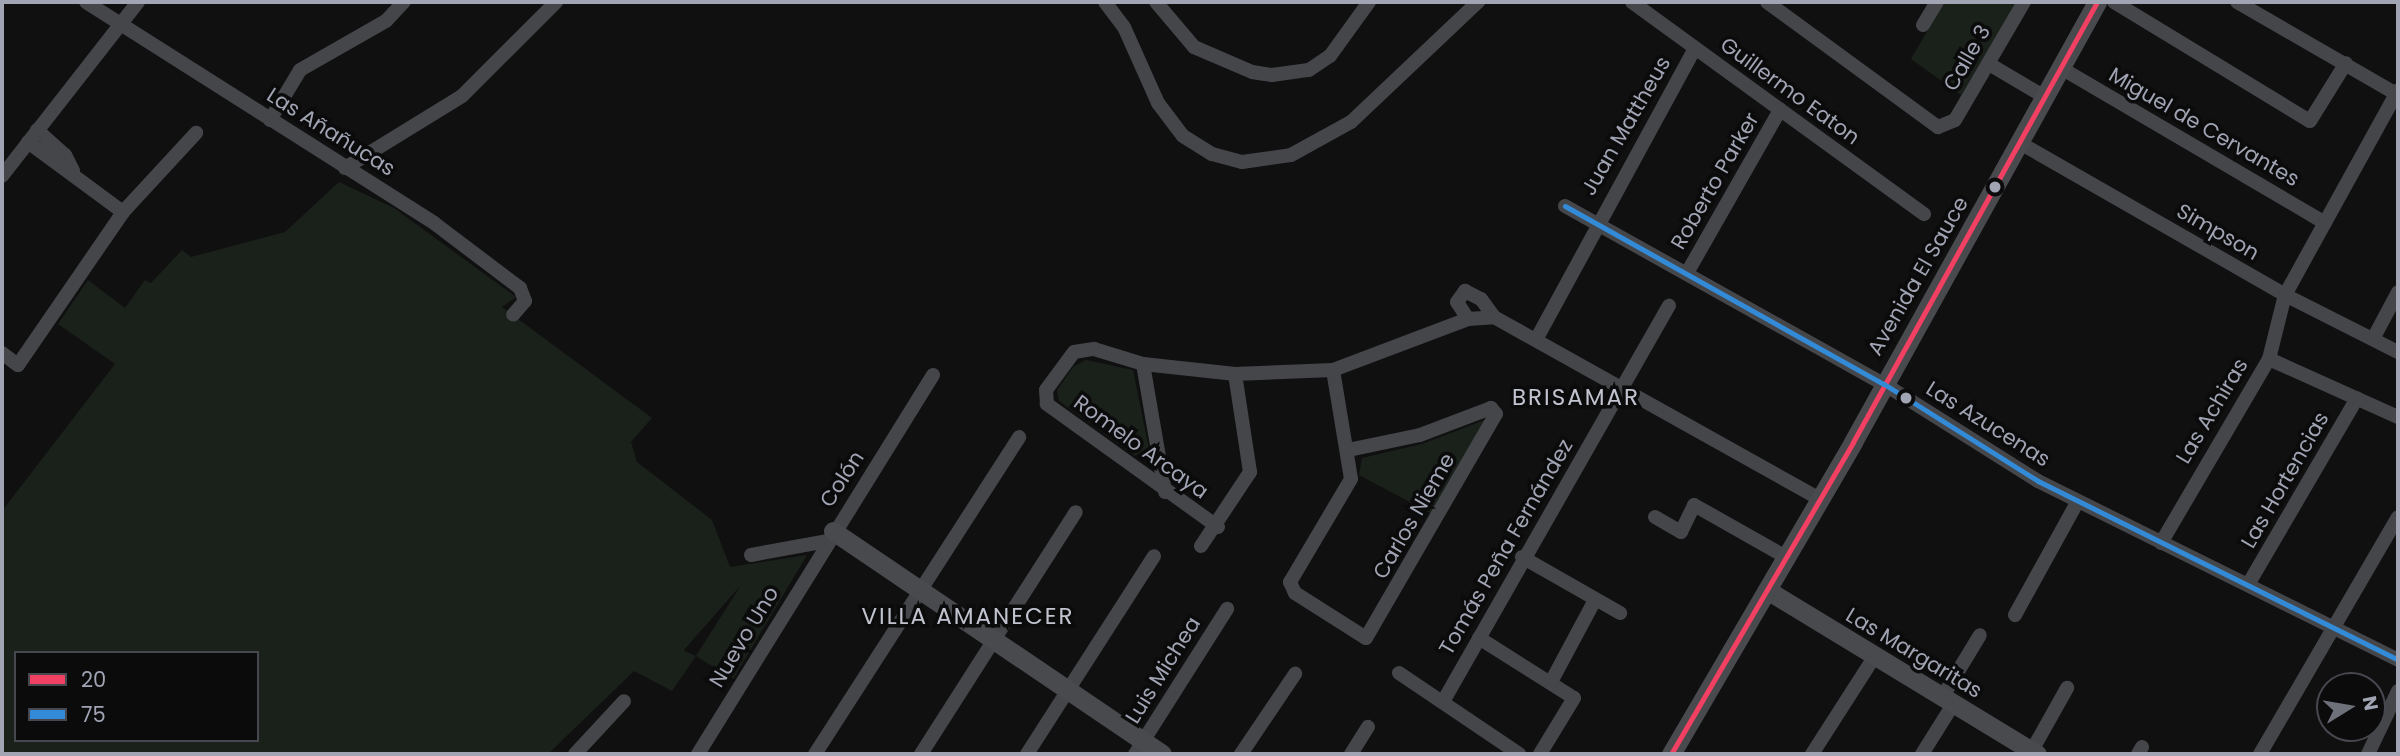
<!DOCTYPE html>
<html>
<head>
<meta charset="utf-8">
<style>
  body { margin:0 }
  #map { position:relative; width:2400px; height:756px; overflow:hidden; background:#101011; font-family:Poppins,sans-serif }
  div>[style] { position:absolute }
  .green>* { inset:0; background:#1a211b }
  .street>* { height:14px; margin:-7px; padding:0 7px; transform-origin:7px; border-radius:7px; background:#45464a }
  .secondary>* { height:19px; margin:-9.5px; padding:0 9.5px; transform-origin:9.5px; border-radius:9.5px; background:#494a4e }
  .bus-1>* { height:5px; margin:-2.5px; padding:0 2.5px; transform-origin:2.5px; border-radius:2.5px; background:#f24062 }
  .bus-2>* { height:5px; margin:-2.5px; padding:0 2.5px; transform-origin:2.5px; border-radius:2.5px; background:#338bd7 }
  .dots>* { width:19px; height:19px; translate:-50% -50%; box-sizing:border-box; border:4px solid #0b0b0c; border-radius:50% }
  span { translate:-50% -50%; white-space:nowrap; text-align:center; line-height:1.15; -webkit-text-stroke:7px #0b0b0c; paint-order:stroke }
  .street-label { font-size:21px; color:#a0a4b3 }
  .neighbourhood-label { font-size:23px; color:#c1c4cf; letter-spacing:2px }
  .frame { position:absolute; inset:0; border:4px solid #a0a4b3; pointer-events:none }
  .legend { position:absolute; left:14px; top:651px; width:245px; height:91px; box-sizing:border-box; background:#0b0b0c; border:2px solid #47484f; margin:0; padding:9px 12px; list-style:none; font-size:21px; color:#a0a4b3 }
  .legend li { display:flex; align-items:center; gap:14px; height:35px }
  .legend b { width:35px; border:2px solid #47484f }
  .north { position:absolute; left:2316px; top:672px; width:70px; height:70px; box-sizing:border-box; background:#0b0b0c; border:2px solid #47484f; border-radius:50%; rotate:79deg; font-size:19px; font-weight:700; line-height:28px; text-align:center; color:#a0a4b3 }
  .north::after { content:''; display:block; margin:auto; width:24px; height:32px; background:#6e707a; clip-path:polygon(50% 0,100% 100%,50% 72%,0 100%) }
</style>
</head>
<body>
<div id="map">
  <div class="green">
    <div style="clip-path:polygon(1944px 2px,2017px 2px,1961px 95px,1911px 59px)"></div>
    <div style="clip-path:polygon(evenodd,339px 182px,394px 208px,516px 297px,502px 307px,652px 418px,631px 442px,637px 462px,712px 520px,730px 567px,807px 555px,733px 679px,696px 656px,672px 691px,634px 671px,548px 754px,2px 754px,2px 511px,115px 364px,58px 324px,88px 280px,125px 308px,145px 280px,151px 283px,182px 250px,191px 257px,285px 232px,339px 182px,741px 585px,696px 656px,684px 651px,684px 650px,741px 585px,339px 182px,16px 653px,257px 653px,257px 740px,16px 740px,16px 653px)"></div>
    <div style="clip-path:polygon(1086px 360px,1133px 370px,1149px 449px,1137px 457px,1059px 401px,1057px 390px,1074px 366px)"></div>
    <div style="clip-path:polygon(1485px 420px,1434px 515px,1359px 475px,1362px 458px,1422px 444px)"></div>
  </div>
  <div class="street">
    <div style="left:86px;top:2px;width:412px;rotate:32.4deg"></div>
    <div style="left:434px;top:223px;width:108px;rotate:37.1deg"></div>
    <div style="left:520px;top:288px;width:14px;rotate:69deg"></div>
    <div style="left:525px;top:301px;width:18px;rotate:131deg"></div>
    <div style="left:1105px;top:2px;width:31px;rotate:53deg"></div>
    <div style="left:1124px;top:27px;width:83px;rotate:65.9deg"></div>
    <div style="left:1158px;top:103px;width:41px;rotate:52.9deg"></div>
    <div style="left:1183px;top:136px;width:34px;rotate:32deg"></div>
    <div style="left:1212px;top:154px;width:31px;rotate:15deg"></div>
    <div style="left:1242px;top:162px;width:49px;rotate:-8.1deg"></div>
    <div style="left:1291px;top:155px;width:68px;rotate:-28.8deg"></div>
    <div style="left:1351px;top:122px;width:175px;rotate:-43.4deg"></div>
    <div style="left:1156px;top:2px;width:59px;rotate:49.8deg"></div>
    <div style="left:1194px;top:47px;width:63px;rotate:23.3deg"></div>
    <div style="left:1252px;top:72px;width:20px;rotate:9deg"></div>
    <div style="left:1272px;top:75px;width:37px;rotate:-8deg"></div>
    <div style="left:1309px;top:70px;width:25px;rotate:-34deg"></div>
    <div style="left:1330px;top:56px;width:67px;rotate:-54.2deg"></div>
    <div style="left:1632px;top:2px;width:361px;rotate:36deg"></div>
    <div style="left:1767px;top:2px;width:212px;rotate:36.2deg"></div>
    <div style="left:1938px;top:127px;width:18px;rotate:-22deg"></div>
    <div style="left:1955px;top:120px;width:137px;rotate:-59.7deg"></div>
    <div style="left:2114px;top:2px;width:229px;rotate:31.3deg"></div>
    <div style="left:2310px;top:121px;width:68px;rotate:-58.2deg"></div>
    <div style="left:2237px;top:2px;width:186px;rotate:30deg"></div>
    <div style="left:1923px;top:25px;width:27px;rotate:-59deg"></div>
    <div style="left:1989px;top:64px;width:65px;rotate:30.5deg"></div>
    <div style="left:2061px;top:68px;width:306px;rotate:30.4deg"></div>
    <div style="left:270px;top:120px;width:58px;rotate:-59deg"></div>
    <div style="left:300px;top:70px;width:99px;rotate:-29.7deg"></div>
    <div style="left:386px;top:21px;width:26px;rotate:-47deg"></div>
    <div style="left:37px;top:130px;width:38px;rotate:42deg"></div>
    <div style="left:65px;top:155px;width:18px;rotate:63deg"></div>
    <div style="left:28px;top:142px;width:118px;rotate:36.4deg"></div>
    <div style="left:2020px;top:143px;width:305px;rotate:29.8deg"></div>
    <div style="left:2285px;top:295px;width:127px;rotate:26.8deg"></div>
    <div style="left:345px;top:168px;width:137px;rotate:-31.6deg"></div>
    <div style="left:462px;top:96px;width:133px;rotate:-45deg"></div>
    <div style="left:2px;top:176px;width:221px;rotate:-52deg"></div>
    <div style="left:1565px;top:206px;width:365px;rotate:29.2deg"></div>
    <div style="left:1884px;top:384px;width:182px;rotate:32.2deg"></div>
    <div style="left:2038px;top:481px;width:402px;rotate:26.4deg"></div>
    <div style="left:1687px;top:273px;width:188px;rotate:-60.3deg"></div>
    <div style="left:1468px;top:319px;width:20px;rotate:-123deg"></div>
    <div style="left:1457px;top:302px;width:14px;rotate:-54deg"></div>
    <div style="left:1465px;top:291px;width:18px;rotate:27deg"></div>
    <div style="left:1481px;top:299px;width:22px;rotate:54deg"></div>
    <div style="left:1537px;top:338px;width:330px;rotate:-61.4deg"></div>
    <div style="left:2373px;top:339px;width:53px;rotate:-62deg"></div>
    <div style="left:2px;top:353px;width:20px;rotate:37deg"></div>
    <div style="left:18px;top:365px;width:186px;rotate:-55.5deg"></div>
    <div style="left:123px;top:212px;width:108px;rotate:-47.3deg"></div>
    <div style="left:2269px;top:359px;width:141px;rotate:24.2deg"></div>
    <div style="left:1143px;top:364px;width:130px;rotate:80.2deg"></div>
    <div style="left:1333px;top:370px;width:110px;rotate:80.6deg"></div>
    <div style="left:1351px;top:479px;width:120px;rotate:120.6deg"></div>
    <div style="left:1290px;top:582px;width:12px;rotate:66deg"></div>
    <div style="left:1295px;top:593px;width:84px;rotate:32.4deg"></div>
    <div style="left:1366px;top:638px;width:259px;rotate:-59.9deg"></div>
    <div style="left:1496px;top:414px;width:8px;rotate:-130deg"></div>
    <div style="left:1491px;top:408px;width:76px;rotate:159.2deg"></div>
    <div style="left:1420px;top:435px;width:74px;rotate:168.2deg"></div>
    <div style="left:1655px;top:517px;width:30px;rotate:30deg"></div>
    <div style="left:1681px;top:532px;width:30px;rotate:-64deg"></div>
    <div style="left:1694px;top:505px;width:106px;rotate:29.5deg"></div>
    <div style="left:1218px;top:527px;width:211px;rotate:-144.3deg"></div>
    <div style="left:1047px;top:404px;width:14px;rotate:-94deg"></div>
    <div style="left:1046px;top:390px;width:47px;rotate:-53.6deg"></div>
    <div style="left:1074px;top:352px;width:20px;rotate:-9deg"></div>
    <div style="left:1094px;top:349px;width:51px;rotate:17deg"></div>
    <div style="left:1143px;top:364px;width:93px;rotate:6.2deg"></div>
    <div style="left:1235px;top:374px;width:98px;rotate:-2.3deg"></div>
    <div style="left:1333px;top:370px;width:144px;rotate:-20.7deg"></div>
    <div style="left:1468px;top:319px;width:26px;rotate:-4deg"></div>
    <div style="left:1494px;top:317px;width:373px;rotate:29.2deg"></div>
    <div style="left:2161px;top:543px;width:213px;rotate:-59.6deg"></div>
    <div style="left:2269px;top:359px;width:66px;rotate:-76deg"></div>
    <div style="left:2285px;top:295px;width:234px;rotate:-61.1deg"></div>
    <div style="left:1201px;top:546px;width:89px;rotate:-56.5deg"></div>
    <div style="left:1250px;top:472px;width:99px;rotate:-98.7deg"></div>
    <div style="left:751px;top:555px;width:77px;rotate:-10.4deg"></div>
    <div style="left:1522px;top:557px;width:113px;rotate:29.7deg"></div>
    <div style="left:2249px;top:583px;width:214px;rotate:-59.7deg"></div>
    <div style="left:2015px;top:615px;width:130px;rotate:-61.1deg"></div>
    <div style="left:1479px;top:638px;width:112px;rotate:32.3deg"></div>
    <div style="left:1574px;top:698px;width:66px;rotate:121.3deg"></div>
    <div style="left:1399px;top:673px;width:145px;rotate:34deg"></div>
    <div style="left:1551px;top:682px;width:93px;rotate:-61.8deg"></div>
    <div style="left:1943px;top:696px;width:71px;rotate:-58.8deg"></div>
    <div style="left:1444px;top:700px;width:454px;rotate:-60.3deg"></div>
    <div style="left:575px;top:754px;width:72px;rotate:-47.2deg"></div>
    <div style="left:698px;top:754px;width:446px;rotate:-58.2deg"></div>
    <div style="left:815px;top:754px;width:377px;rotate:-57.2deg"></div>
    <div style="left:921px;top:754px;width:287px;rotate:-57.4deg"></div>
    <div style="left:1027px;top:754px;width:235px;rotate:-57.3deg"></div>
    <div style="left:1135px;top:754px;width:172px;rotate:-57.6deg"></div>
    <div style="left:1241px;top:754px;width:97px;rotate:-56deg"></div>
    <div style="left:1351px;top:754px;width:32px;rotate:-58deg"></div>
    <div style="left:1812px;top:754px;width:117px;rotate:-57.3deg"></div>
    <div style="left:1922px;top:754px;width:60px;rotate:-57.9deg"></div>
    <div style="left:2030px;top:754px;width:76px;rotate:-60.7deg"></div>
    <div style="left:2138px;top:754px;width:8px;rotate:-60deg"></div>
    <div style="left:2260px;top:754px;width:274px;rotate:-59.8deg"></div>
    <div style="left:2368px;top:754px;width:70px;rotate:-64.5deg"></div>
  </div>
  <div class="secondary">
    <div style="left:833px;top:531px;width:397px;rotate:34.1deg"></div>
    <div style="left:1767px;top:590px;width:316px;rotate:31.3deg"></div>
    <div style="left:1671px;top:754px;width:361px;rotate:-59.7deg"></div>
    <div style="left:1853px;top:442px;width:503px;rotate:-60.99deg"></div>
  </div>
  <div class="bus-1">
    <div style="left:1671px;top:754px;width:361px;rotate:-59.7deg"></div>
    <div style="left:1853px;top:442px;width:503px;rotate:-60.99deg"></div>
  </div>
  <div class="bus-2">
    <div style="left:1565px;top:206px;width:365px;rotate:29.2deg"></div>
    <div style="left:1884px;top:384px;width:182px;rotate:32.2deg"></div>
    <div style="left:2038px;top:481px;width:402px;rotate:26.4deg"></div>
  </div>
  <div class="dots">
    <div style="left:1995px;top:187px;background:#a0a4b3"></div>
    <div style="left:1906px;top:398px;background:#a0a4b3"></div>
  </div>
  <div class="street-label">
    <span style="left:1967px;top:58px;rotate:-60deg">Calle 3</span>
    <span style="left:1790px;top:91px;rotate:36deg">Guillermo Eaton</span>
    <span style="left:1626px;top:126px;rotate:-60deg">Juan Mattheus</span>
    <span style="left:2204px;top:127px;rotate:30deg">Miguel de Cervantes</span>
    <span style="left:331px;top:132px;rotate:32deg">Las Añañucas</span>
    <span style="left:1715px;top:181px;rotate:-60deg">Roberto Parker</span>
    <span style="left:2218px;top:232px;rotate:30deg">Simpson</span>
    <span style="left:1918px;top:276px;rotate:-60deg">Avenida El Sauce</span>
    <span style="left:2212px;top:411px;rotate:-59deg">Las Achiras</span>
    <span style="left:1988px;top:424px;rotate:32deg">Las Azucenas</span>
    <span style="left:1141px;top:447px;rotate:36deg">Romelo Arcaya</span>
    <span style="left:842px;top:479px;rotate:-57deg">Colón</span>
    <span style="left:2285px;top:480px;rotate:-60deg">Las Hortencias</span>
    <span style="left:1414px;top:516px;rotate:-60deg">Carlos Nieme</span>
    <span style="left:1506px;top:547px;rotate:-60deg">Tomás Peña Fernández</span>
    <span style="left:744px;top:637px;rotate:-59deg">Nuevo Uno</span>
    <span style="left:1914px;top:653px;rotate:31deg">Las Margaritas</span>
    <span style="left:1163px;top:670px;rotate:-58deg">Luis Michea</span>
  </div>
  <div class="neighbourhood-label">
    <span style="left:1576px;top:397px">BRISAMAR</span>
    <span style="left:968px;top:616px">VILLA AMANECER</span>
  </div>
  <div class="frame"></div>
  <ul class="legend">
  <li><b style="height:9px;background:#f24062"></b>20</li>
  <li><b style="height:9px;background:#338bd7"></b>75</li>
  </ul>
  <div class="north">N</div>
</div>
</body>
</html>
